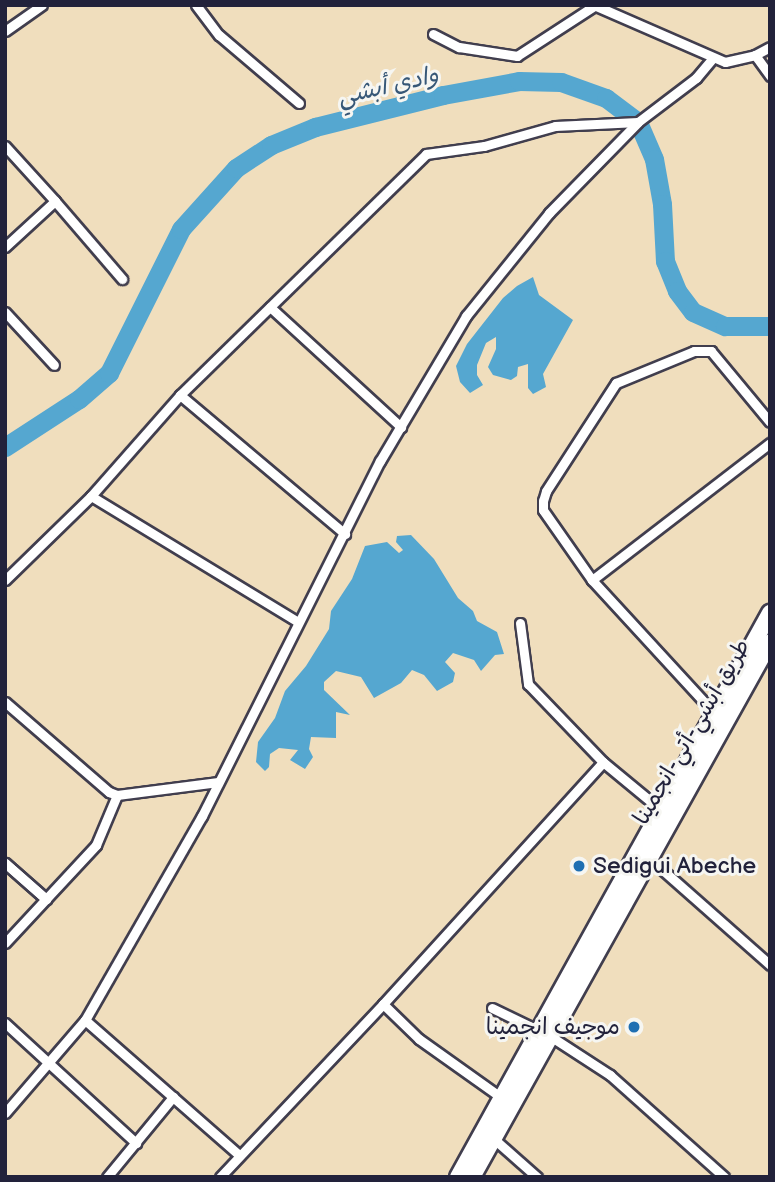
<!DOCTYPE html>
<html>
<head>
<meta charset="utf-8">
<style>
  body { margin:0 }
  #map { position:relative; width:775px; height:1182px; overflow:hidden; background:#f0debd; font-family:"Balsamiq Sans","Playpen Sans Arabic",sans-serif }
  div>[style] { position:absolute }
  .water>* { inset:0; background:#55a7d0 }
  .river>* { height:19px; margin:-9.5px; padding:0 9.5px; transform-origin:9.5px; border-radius:9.5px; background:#55a7d0 }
  .roads { filter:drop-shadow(2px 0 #413e4e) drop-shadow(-2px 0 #413e4e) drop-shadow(0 2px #413e4e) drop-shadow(0 -2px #413e4e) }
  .minor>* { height:9px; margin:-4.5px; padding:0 4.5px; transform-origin:4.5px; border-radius:4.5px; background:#fff }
  .trunk>* { height:16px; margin:-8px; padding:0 8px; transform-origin:8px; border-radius:8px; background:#fff }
  .dots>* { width:19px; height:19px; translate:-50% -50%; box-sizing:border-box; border:4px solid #f6f6f2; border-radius:50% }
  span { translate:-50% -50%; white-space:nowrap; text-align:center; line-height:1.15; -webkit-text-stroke:6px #f6f6f2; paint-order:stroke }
  .street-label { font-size:23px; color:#22223b }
  .poi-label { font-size:23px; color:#22223b }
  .left { translate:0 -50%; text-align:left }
  .right { translate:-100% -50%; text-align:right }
  .water-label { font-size:24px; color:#365777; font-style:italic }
  .frame { position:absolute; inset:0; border:7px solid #22223b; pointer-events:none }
</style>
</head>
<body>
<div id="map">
  <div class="water">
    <div style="clip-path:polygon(533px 277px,539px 295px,573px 320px,543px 374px,546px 387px,533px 394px,528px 388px,528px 364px,518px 367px,517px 376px,511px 380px,493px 375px,488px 367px,496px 349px,496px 337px,486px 343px,477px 365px,477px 375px,483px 385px,470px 393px,460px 382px,456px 366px,467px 344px,503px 298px,517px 286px)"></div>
    <div style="clip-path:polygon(411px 535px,434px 559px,458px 598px,473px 611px,477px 621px,497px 632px,504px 654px,495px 655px,481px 671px,474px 660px,453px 653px,445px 662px,455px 673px,453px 682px,437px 691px,424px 675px,412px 670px,401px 683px,374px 698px,361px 677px,336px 671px,324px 682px,324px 690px,350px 715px,336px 712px,336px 738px,311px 737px,309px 749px,313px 757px,305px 769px,290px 760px,298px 750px,279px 748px,270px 754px,269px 767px,265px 771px,256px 762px,258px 742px,275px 718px,285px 691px,306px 666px,329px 629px,331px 611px,352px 579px,365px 546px,387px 542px,399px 553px,403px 550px,396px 542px,397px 536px)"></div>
  </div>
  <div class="river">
    <div style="left:5px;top:447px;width:88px;rotate:-33deg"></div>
    <div style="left:79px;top:399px;width:40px;rotate:-41deg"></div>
    <div style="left:109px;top:373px;width:161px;rotate:-63.4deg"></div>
    <div style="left:181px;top:229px;width:82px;rotate:-48deg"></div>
    <div style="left:236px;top:168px;width:42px;rotate:-33.3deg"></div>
    <div style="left:271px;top:145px;width:48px;rotate:-22.2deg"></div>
    <div style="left:315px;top:127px;width:132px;rotate:-14deg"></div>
    <div style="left:443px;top:95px;width:77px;rotate:-10.4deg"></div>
    <div style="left:519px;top:81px;width:42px;rotate:1.4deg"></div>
    <div style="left:561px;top:82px;width:48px;rotate:19.6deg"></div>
    <div style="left:606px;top:98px;width:40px;rotate:37deg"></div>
    <div style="left:638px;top:122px;width:40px;rotate:66.6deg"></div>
    <div style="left:654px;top:159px;width:46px;rotate:79.9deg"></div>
    <div style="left:662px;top:204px;width:57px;rotate:87deg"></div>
    <div style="left:665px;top:261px;width:32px;rotate:68deg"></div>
    <div style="left:677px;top:291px;width:26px;rotate:53deg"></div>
    <div style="left:693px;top:312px;width:35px;rotate:24deg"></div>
    <div style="left:725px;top:326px;width:45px"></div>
  </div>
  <div class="roads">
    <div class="minor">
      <div style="left:196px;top:5px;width:38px;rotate:53deg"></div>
      <div style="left:219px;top:35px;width:105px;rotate:40.4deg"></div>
      <div style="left:594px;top:5px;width:143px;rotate:23.5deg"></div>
      <div style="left:725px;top:62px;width:31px;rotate:-13deg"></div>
      <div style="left:755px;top:55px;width:17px;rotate:-28deg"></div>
      <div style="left:5px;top:31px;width:45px;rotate:-35.1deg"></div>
      <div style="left:433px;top:34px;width:29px;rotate:27deg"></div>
      <div style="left:459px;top:47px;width:59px;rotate:8.8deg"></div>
      <div style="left:517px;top:56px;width:92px;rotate:-33deg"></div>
      <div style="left:755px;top:55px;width:26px;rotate:54deg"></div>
      <div style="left:5px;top:146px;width:74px;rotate:47.7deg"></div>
      <div style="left:55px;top:201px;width:68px;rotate:137.4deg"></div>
      <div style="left:55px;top:201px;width:103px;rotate:49.3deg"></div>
      <div style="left:270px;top:307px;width:178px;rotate:42.5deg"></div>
      <div style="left:5px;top:312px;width:72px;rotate:47.2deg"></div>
      <div style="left:180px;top:395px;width:216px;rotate:40.1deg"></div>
      <div style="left:91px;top:496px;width:242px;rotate:31.3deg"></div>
      <div style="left:5px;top:580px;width:120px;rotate:-44.3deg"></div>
      <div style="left:91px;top:496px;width:135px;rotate:-48.6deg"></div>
      <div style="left:180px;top:395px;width:344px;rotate:-44.4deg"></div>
      <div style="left:426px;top:154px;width:59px;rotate:-7.9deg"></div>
      <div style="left:484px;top:146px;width:74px;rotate:-15.7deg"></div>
      <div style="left:555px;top:126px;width:83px;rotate:-2.8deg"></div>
      <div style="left:592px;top:580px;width:85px;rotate:-125deg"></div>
      <div style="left:543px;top:510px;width:9px;rotate:-90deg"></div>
      <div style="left:543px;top:501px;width:10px;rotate:-73deg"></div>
      <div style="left:546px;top:491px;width:129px;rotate:-57.1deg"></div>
      <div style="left:616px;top:383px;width:84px;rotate:-22.3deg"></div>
      <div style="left:694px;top:351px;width:17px"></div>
      <div style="left:711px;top:351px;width:92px;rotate:50.3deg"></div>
      <div style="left:520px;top:623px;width:62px;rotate:82.5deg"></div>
      <div style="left:528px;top:684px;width:108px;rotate:46.1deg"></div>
      <div style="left:603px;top:762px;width:75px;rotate:39.6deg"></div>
      <div style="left:5px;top:702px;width:138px;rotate:40.9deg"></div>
      <div style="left:109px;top:792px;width:9px;rotate:21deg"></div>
      <div style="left:117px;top:795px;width:102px;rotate:-7.3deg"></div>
      <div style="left:717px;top:716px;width:185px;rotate:-132.6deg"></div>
      <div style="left:592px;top:580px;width:225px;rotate:-37.6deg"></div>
      <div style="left:648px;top:857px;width:163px;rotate:41.5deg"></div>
      <div style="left:5px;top:863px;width:55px;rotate:41.3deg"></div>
      <div style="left:46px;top:899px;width:55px;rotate:-138.7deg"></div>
      <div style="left:5px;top:943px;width:134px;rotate:-47.1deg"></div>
      <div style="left:96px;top:845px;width:54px;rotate:-67.2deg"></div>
      <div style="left:383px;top:1004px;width:50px;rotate:44.2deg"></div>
      <div style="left:419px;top:1039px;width:102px;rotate:35.4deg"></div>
      <div style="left:492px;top:1008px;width:64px;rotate:25.8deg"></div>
      <div style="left:550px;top:1036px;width:72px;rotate:33deg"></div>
      <div style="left:610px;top:1075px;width:153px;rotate:41.8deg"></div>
      <div style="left:85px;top:1020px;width:205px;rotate:41.2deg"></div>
      <div style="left:5px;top:1023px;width:178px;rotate:42.5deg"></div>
      <div style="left:5px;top:1113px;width:123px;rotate:-49.3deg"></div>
      <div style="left:85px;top:1020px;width:235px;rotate:-60.2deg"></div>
      <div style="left:202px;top:816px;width:397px;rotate:-63.4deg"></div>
      <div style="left:380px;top:461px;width:169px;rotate:-59.3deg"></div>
      <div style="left:466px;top:316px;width:132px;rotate:-51.1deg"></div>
      <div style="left:549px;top:213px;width:127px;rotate:-45.6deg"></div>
      <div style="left:638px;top:122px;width:73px;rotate:-37.2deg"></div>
      <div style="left:696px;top:78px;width:26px;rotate:-50deg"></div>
      <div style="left:493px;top:1138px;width:59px;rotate:41.6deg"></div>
      <div style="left:107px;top:1177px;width:104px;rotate:-50.5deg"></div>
      <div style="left:220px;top:1177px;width:238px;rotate:-46.7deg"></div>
      <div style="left:383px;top:1004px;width:327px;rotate:-47.7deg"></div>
    </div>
    <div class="trunk">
      <div style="left:458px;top:1177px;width:645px;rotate:-61.05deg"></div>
      <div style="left:472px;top:1177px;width:612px;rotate:-60.88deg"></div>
    </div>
  </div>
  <div class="dots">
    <div style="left:579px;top:866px;background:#1f6fb2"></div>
    <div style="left:634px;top:1027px;background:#1f6fb2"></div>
  </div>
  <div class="street-label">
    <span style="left:692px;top:732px;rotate:-60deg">طريق أبشي-أتي-انجمينا</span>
  </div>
  <div class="poi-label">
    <span class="left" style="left:593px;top:866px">Sedigui Abeche</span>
    <span class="right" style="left:620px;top:1027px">موجيف انجمينا</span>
  </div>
  <div class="water-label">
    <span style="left:388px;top:86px;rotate:-13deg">وادي أبشي</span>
  </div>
  <div class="frame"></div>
</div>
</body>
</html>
